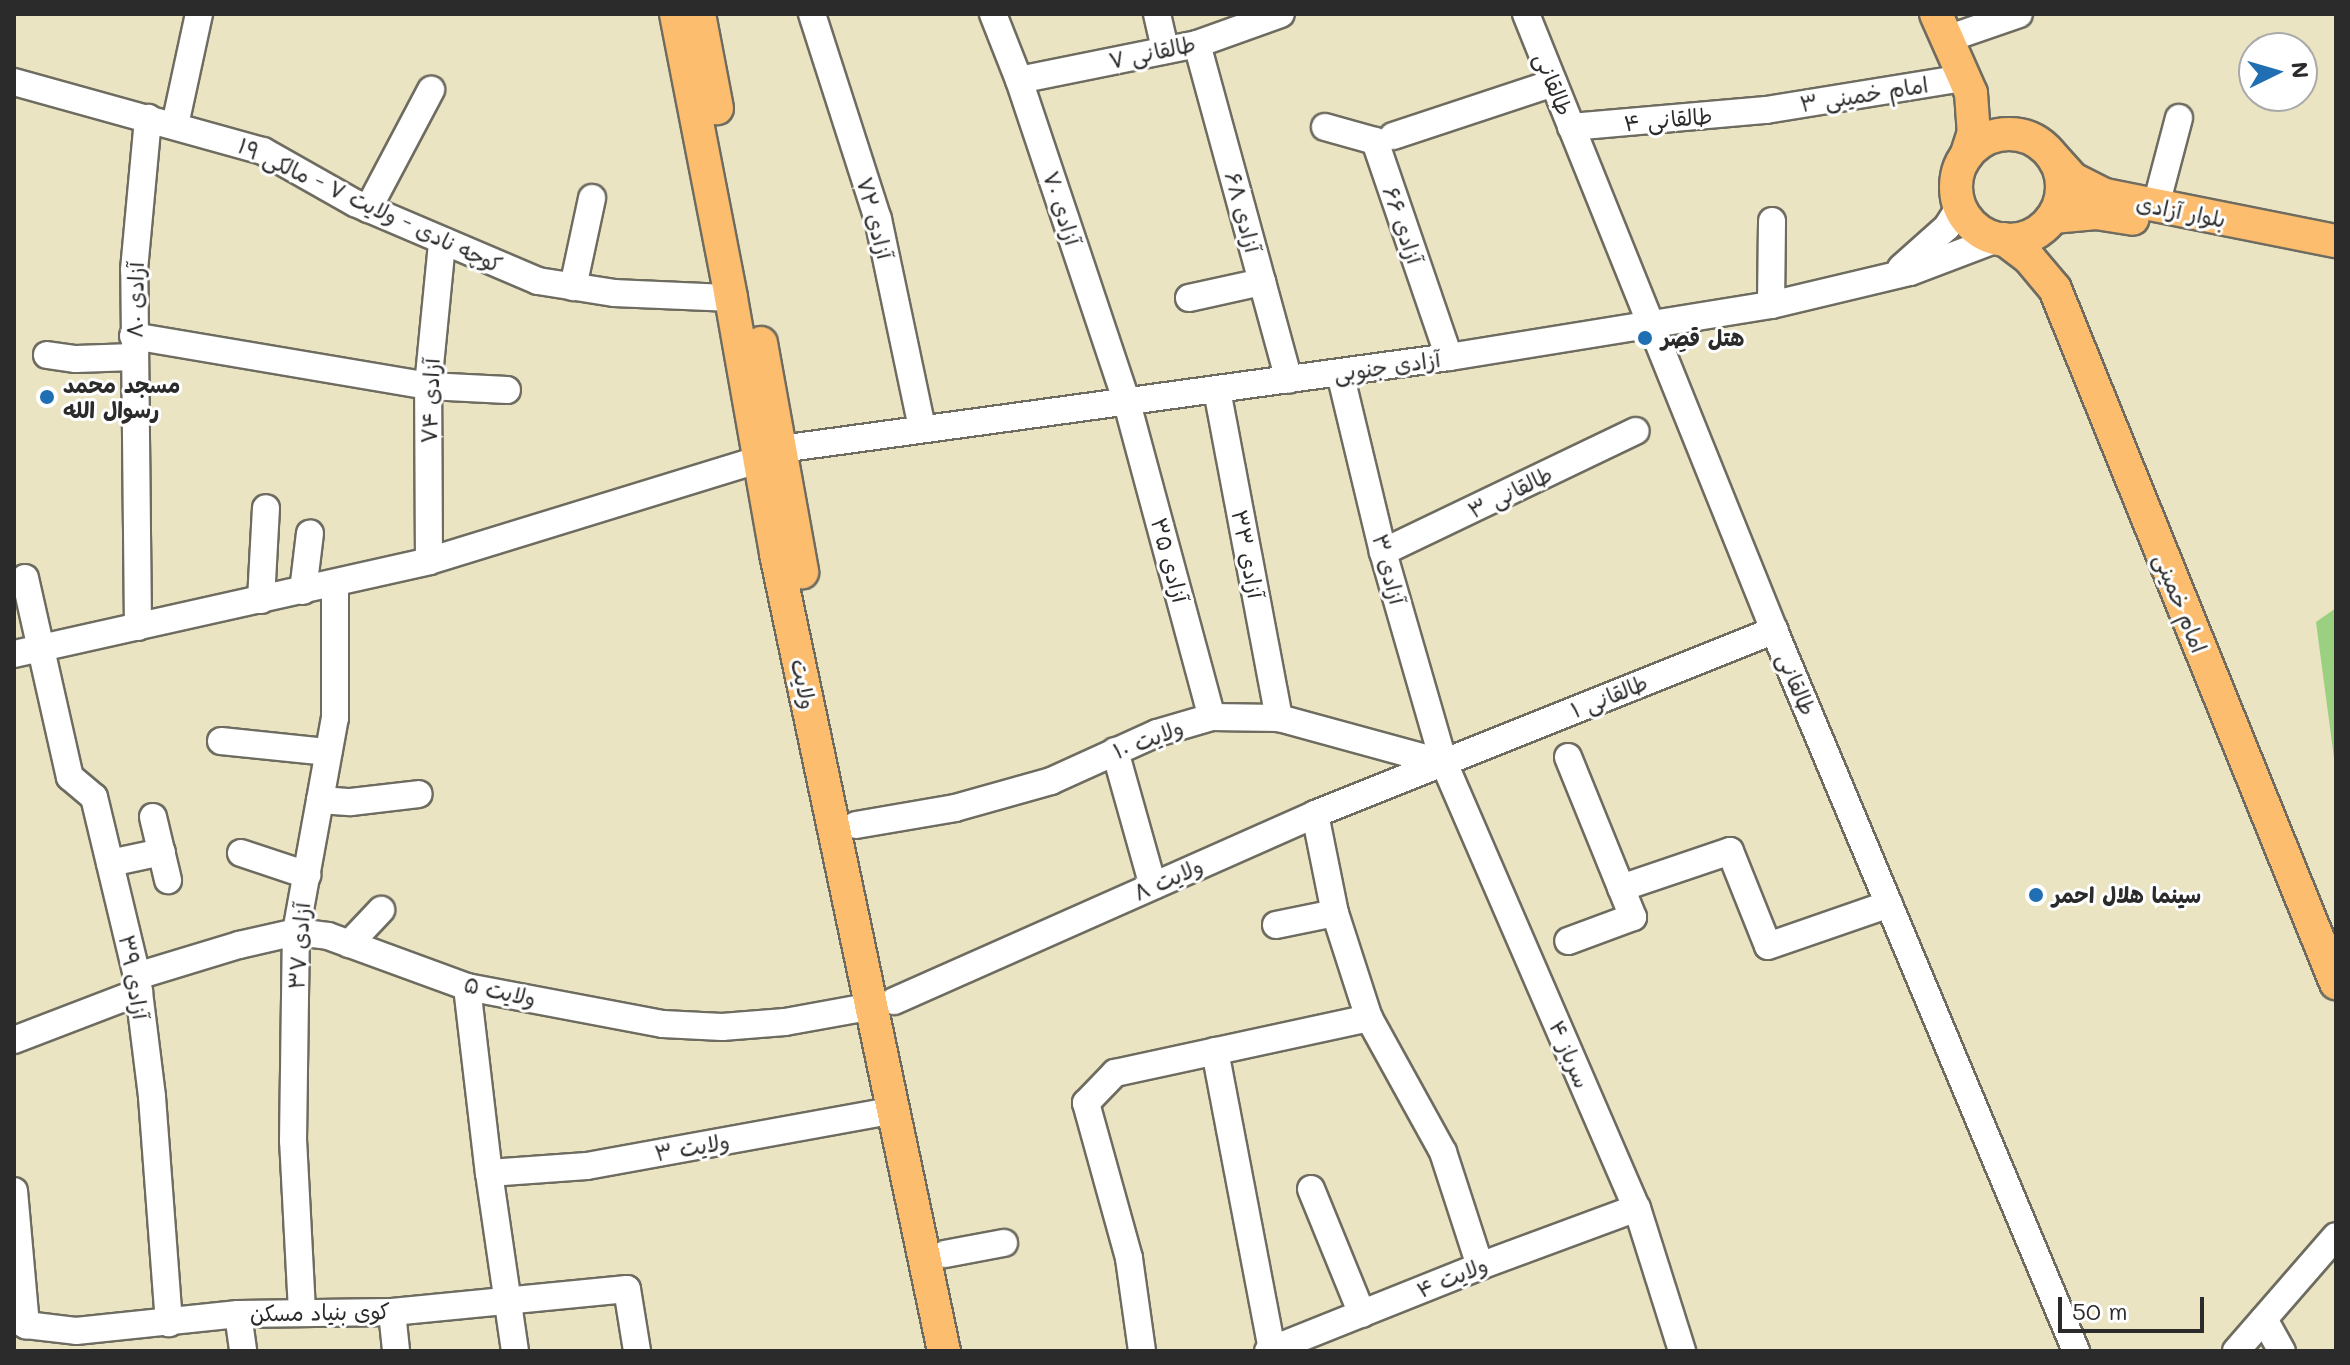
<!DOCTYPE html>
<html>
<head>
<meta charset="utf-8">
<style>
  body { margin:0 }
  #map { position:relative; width:2350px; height:1365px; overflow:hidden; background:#eae4c3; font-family:Mali,"Playpen Sans Arabic",sans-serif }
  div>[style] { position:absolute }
  .green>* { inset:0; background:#9bd081 }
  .roads { filter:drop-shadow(2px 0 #6e6c60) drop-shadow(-2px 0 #6e6c60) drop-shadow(0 2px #6e6c60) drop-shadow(0 -2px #6e6c60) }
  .minor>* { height:26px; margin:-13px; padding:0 13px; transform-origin:13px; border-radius:13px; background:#fff }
  .major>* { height:32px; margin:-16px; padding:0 16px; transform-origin:16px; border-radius:16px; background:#fcbd6f }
  .major>.ring { margin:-16px; padding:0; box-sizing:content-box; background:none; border:32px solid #fcbd6f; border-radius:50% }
  .dots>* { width:22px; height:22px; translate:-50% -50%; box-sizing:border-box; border:4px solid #fff; border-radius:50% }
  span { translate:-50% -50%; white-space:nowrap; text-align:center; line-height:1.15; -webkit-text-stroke:6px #fff; paint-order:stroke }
  .street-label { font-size:22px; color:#2b2b2b }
  .poi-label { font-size:22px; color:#2b2b2b; font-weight:700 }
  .left { translate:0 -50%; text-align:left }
  .frame { position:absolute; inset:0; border:16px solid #2b2b2b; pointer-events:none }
  .north { position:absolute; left:2238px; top:32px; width:80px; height:80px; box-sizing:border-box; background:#fff; border:2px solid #aaa; border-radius:50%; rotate:85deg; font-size:22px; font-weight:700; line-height:32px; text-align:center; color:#2b2b2b }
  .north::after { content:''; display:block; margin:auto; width:28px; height:36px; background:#1f6fb2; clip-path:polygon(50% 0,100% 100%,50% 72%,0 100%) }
  .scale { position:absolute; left:2058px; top:1297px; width:146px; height:36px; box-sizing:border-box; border:4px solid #2b2b2b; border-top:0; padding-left:10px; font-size:24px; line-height:28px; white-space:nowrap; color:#2b2b2b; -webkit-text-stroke:6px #fff; paint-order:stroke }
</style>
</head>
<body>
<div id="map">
  <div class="green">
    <div style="clip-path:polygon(2336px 608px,2336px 773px,2316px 622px)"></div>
  </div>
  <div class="roads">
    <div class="minor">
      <div style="left:812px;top:14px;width:215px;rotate:72.2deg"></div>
      <div style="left:878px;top:219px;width:213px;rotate:78.1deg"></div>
      <div style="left:993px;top:14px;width:71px;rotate:68.5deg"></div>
      <div style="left:1019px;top:80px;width:341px;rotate:71.5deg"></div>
      <div style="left:1127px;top:403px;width:325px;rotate:74.9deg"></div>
      <div style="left:1157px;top:14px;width:37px;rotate:77deg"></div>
      <div style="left:1526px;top:14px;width:664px;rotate:68.07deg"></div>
      <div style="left:1774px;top:630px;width:782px;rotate:67.27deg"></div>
      <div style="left:1947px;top:39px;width:76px;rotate:-19.1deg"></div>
      <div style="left:1197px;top:44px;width:348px;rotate:74.7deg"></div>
      <div style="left:1019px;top:80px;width:182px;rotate:-11.4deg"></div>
      <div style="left:1197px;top:44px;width:89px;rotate:-19.7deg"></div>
      <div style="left:14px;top:82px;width:258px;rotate:15.5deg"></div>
      <div style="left:263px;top:151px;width:106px;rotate:29.5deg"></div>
      <div style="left:355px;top:203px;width:199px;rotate:23.1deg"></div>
      <div style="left:538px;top:281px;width:78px;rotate:8.9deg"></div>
      <div style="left:615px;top:293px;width:116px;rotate:2.5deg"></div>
      <div style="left:175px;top:125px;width:114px;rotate:-77.8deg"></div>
      <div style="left:1325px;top:127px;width:52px;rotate:15.6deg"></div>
      <div style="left:1375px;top:141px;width:228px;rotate:71.1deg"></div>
      <div style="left:1571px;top:127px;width:196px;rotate:-5deg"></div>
      <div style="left:1766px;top:110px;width:200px;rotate:-9.2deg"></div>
      <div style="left:1393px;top:136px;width:169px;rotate:-18.3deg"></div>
      <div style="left:2156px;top:205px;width:90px;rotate:-75.2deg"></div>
      <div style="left:368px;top:209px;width:135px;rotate:-62.1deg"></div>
      <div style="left:1901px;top:268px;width:62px;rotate:-41.7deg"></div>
      <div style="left:1947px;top:227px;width:25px;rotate:-58deg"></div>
      <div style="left:573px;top:287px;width:91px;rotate:-77.9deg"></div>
      <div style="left:1189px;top:298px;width:75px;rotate:-12.4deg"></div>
      <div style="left:1771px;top:305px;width:84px;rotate:-89.3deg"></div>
      <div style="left:133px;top:336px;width:299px;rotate:9.6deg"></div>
      <div style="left:428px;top:386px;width:79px;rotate:2.9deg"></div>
      <div style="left:47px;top:355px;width:29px;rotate:8deg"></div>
      <div style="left:76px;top:359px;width:58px;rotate:-2deg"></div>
      <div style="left:1340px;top:373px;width:184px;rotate:76.5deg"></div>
      <div style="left:1383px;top:552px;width:220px;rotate:73.9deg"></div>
      <div style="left:1444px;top:763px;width:485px;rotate:66.6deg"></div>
      <div style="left:1637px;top:1208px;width:150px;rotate:72.5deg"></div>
      <div style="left:1217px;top:390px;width:334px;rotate:79.3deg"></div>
      <div style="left:1383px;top:552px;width:280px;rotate:-25.6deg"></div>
      <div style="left:429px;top:561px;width:175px;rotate:-90.3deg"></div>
      <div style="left:428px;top:386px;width:145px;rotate:-84.4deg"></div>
      <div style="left:25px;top:578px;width:204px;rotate:77.3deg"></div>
      <div style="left:70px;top:777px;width:31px;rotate:40deg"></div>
      <div style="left:94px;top:797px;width:184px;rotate:76.5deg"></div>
      <div style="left:137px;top:976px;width:122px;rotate:82.9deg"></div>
      <div style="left:152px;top:1097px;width:227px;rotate:85.7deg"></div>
      <div style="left:303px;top:591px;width:58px;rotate:-83.1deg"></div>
      <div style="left:261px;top:600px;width:92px;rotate:-86.9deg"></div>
      <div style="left:138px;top:627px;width:357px;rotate:-90.6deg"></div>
      <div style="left:134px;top:270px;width:153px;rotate:-84.7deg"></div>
      <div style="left:14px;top:654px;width:425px;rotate:-12.6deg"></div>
      <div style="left:429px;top:561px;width:344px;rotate:-17.1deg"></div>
      <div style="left:758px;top:460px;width:25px;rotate:-26deg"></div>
      <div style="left:781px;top:449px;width:674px;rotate:-7.84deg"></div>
      <div style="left:1449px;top:357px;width:326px;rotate:-9.2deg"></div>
      <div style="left:1771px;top:305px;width:143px;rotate:-13.4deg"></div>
      <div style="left:1910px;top:272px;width:93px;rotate:-20.8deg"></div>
      <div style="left:221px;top:741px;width:108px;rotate:5.9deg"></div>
      <div style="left:1115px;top:751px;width:140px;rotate:74.3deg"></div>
      <div style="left:1568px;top:757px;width:173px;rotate:67.9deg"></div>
      <div style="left:1633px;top:917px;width:69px;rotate:159.7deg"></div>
      <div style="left:320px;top:800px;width:31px;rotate:4deg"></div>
      <div style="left:351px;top:802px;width:68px;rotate:-6.7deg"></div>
      <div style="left:1315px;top:814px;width:101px;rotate:78.6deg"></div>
      <div style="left:1335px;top:913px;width:110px;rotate:72.1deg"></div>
      <div style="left:1369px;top:1018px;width:153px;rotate:61.1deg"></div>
      <div style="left:1443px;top:1152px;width:120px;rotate:72deg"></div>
      <div style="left:153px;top:817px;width:65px;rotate:76.6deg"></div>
      <div style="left:856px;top:825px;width:100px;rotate:-9.7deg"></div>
      <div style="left:955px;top:808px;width:100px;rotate:-15.7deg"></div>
      <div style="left:1051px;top:781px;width:116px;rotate:-24.4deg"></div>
      <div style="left:1157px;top:733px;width:57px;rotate:-16.2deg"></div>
      <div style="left:1212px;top:717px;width:67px;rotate:0.9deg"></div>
      <div style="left:1279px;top:718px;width:171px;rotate:15.3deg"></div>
      <div style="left:241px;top:853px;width:70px;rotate:18.4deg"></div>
      <div style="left:110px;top:863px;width:53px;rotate:-11.9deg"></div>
      <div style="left:1621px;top:888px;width:115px;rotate:-18.7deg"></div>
      <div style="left:1730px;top:851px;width:102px;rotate:68.2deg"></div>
      <div style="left:1768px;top:946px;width:128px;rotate:-19.1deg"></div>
      <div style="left:1276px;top:925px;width:60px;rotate:-11.5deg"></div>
      <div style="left:349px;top:944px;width:47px;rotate:-46.7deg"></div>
      <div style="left:137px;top:976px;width:107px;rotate:-16.9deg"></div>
      <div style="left:239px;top:945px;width:58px;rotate:-12.8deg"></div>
      <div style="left:296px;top:932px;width:32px;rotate:7deg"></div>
      <div style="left:328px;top:936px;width:148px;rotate:20.1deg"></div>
      <div style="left:467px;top:987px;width:199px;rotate:10.7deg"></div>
      <div style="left:663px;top:1024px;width:59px;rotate:2.9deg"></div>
      <div style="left:722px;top:1027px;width:63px;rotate:-4.5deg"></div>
      <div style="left:785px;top:1022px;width:89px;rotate:-10.3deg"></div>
      <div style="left:467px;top:987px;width:187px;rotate:83.3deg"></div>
      <div style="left:489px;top:1173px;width:180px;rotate:81.7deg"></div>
      <div style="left:894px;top:1001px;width:461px;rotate:-23.9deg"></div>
      <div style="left:1315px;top:814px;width:495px;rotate:-21.8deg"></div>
      <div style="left:14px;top:1040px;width:134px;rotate:-21deg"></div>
      <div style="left:1215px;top:1051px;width:303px;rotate:79.2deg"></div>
      <div style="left:489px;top:1173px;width:98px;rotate:-4.1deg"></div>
      <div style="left:587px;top:1166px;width:312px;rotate:-10.3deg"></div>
      <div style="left:1311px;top:1189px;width:135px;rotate:67.8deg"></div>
      <div style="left:14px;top:1191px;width:135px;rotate:84.9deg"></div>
      <div style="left:945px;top:1254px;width:60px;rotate:-10.6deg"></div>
      <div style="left:302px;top:1311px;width:170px;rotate:-93deg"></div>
      <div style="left:293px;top:1141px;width:209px;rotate:-89.2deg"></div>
      <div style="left:296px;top:932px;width:218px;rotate:-79.7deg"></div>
      <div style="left:335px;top:718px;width:135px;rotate:-90deg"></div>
      <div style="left:392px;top:1312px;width:39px;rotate:84deg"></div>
      <div style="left:238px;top:1314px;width:37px;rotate:82deg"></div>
      <div style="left:14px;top:1319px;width:13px;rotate:27deg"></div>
      <div style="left:26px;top:1325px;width:50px;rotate:6.8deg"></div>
      <div style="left:76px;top:1331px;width:163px;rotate:-6deg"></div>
      <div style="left:238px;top:1314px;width:154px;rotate:-0.7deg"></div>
      <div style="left:392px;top:1312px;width:236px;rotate:-5.6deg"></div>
      <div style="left:627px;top:1289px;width:63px;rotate:80.8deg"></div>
      <div style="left:2264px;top:1319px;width:37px;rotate:61deg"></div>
      <div style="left:1142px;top:1351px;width:94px;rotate:-98deg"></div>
      <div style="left:1129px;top:1258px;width:161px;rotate:-105.5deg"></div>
      <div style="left:1086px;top:1103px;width:42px;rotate:-46deg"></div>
      <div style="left:1115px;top:1073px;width:260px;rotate:-12.2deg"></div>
      <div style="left:1268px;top:1351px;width:228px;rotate:-21.8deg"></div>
      <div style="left:1480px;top:1266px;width:167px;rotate:-20.3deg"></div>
      <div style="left:2236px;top:1351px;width:152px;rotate:-49deg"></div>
    </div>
    <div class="major">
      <div style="left:676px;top:14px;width:289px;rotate:79deg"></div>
      <div style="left:731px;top:298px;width:260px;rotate:80deg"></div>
      <div style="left:776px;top:554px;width:815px;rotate:78.1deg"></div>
      <div style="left:699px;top:14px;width:96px;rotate:79.2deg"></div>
      <div style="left:1936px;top:14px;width:86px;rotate:66.1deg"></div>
      <div style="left:1971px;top:93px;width:39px;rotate:86deg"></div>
      <div style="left:1974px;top:132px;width:25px;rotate:108deg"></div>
      <div class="ring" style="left:1956px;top:134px;width:74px;height:74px"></div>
      <div style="left:2053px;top:157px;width:30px;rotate:48deg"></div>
      <div style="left:2073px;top:179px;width:36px;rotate:27deg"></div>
      <div style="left:2105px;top:195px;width:236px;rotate:11.3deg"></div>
      <div style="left:2053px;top:217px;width:43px;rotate:-5.3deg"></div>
      <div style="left:2096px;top:213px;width:37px;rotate:9deg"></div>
      <div style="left:2004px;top:239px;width:31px;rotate:37deg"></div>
      <div style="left:2029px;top:258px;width:40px;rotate:50deg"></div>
      <div style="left:2055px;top:289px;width:749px;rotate:67.96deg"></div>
      <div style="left:761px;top:343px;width:233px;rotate:79.8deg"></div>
    </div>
  </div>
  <div class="dots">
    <div style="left:1645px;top:338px;background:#1f6fb2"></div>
    <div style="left:47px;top:397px;background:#1f6fb2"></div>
    <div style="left:2036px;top:895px;background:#1f6fb2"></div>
  </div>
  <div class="street-label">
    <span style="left:1152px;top:52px;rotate:-12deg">طالقانی ۷</span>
    <span style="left:1554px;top:84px;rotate:68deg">طالقانی</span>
    <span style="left:1864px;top:94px;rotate:-9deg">امام خمینی ۳</span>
    <span style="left:1668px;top:119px;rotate:-5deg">طالقانی ۴</span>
    <span style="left:370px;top:205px;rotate:25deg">کوچه نادی - ولایت ۷ - مالکی ۱۹</span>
    <span style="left:1062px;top:208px;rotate:72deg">آزادی ۷۰</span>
    <span style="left:2181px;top:211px;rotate:11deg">بلوار آزادی</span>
    <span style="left:1243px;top:212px;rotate:75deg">آزادی ۶۸</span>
    <span style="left:875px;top:218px;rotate:75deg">آزادی ۷۲</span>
    <span style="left:1403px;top:225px;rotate:71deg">آزادی ۶۶</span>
    <span style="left:135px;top:300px;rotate:-89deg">آزادی ۸۰</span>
    <span style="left:1387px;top:366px;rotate:-8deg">آزادی جنوبی</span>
    <span style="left:430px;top:401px;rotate:-88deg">آزادی ۷۴</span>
    <span style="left:1510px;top:492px;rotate:-26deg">طالقانی ۳</span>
    <span style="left:1248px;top:554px;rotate:79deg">آزادی ۳۳</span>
    <span style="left:1170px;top:560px;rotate:75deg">آزادی ۳۵</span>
    <span style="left:1389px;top:569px;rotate:75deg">آزادی ۳</span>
    <span style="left:2181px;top:603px;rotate:68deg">امام خمینی</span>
    <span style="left:804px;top:684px;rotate:78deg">ولایت</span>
    <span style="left:1797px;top:684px;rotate:67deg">طالقانی</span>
    <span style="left:1609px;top:696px;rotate:-22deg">طالقانی ۱</span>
    <span style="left:1148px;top:739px;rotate:-21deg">ولایت ۱۰</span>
    <span style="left:1168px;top:879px;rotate:-24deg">ولایت ۸</span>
    <span style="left:299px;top:946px;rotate:-86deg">آزادی ۳۷</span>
    <span style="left:134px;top:977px;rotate:80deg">آزادی ۳۹</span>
    <span style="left:500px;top:991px;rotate:12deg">ولایت ۵</span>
    <span style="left:1570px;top:1054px;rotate:67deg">سرباز ۴</span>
    <span style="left:692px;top:1147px;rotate:-10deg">ولایت ۳</span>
    <span style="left:1452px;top:1277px;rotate:-22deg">ولایت ۴</span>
    <span style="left:320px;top:1312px;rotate:-1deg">کوی بنیاد مسکن</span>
  </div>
  <div class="poi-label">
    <span class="left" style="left:1661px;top:338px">هتل قصِر</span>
    <span class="left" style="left:63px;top:397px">مسجد محمد<br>رسوال الله</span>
    <span class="left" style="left:2052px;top:895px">سینما هلال احمر</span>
  </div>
  <div class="frame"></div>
  <div class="north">N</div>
  <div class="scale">50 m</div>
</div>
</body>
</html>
